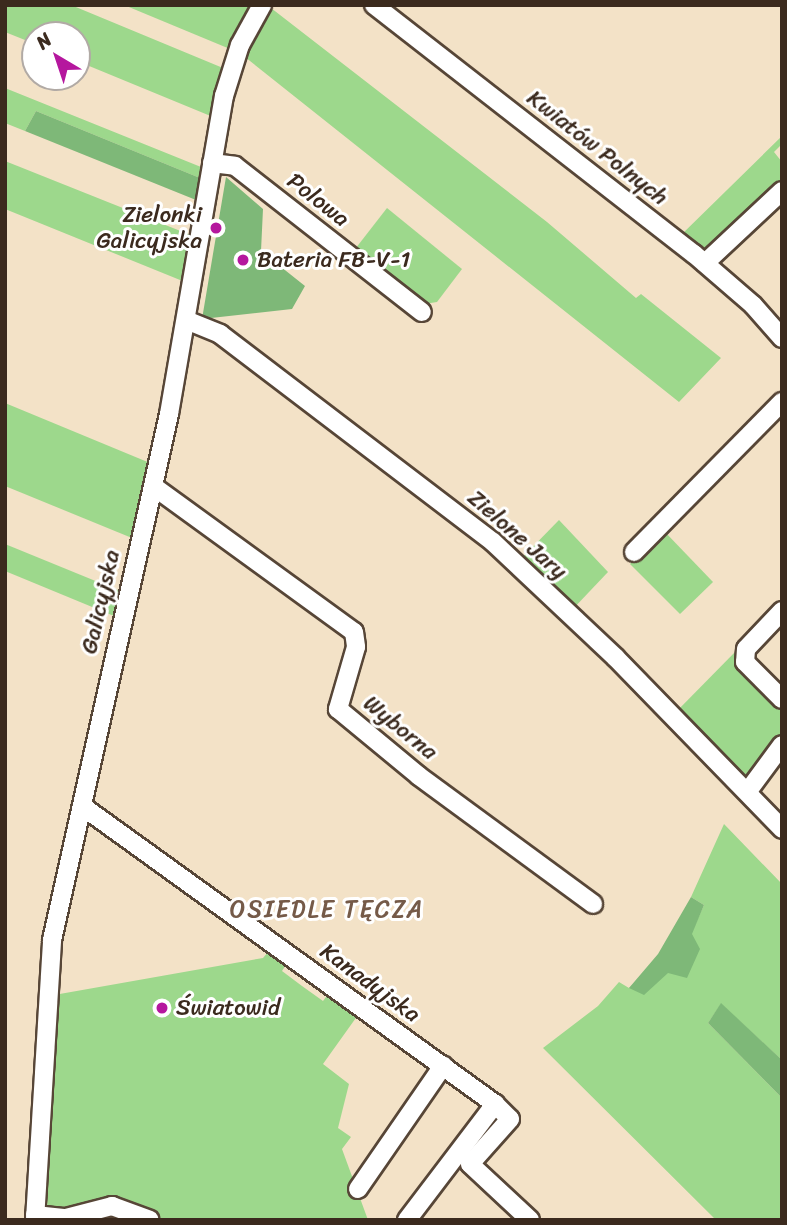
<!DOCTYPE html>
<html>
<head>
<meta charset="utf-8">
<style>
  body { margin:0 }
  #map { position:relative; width:787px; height:1225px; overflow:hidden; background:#f3e2c7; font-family:Sriracha,sans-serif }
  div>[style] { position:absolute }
  .green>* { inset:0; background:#9dd88c }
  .forest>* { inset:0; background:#7eb878 }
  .roads { filter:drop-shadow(2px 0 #574637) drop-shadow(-2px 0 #574637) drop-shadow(0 2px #574637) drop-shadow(0 -2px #574637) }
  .minor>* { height:18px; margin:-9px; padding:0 9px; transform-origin:9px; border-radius:9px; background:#fff }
  .dots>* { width:19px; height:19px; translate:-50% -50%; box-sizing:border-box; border:4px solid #fff; border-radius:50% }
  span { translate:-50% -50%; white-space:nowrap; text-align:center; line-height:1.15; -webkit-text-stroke:6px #fff; paint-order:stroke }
  .street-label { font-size:23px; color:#3b2a1e }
  .poi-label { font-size:23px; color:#3b2a1e }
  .right { translate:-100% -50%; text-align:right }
  .left { translate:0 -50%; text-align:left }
  .neighbourhood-label { font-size:24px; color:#755a48; letter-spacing:2px }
  .frame { position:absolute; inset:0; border:7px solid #3b2a1e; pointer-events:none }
  .north { position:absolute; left:21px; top:21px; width:70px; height:70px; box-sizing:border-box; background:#fff; border:2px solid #b1aaa5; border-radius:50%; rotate:321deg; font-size:19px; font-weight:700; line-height:28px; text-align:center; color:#3b2a1e }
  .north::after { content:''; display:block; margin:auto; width:24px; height:32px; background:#b5179e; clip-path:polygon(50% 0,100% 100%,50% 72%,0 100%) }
</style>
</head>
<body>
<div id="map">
  <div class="green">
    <div style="clip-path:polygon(5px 5px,71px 5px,223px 68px,213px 117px,77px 61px,77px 35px,35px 35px,35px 44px,5px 32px)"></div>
    <div style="clip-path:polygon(124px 5px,252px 5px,230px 49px)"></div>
    <div style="clip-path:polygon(271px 8px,547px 222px,636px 298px,641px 294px,721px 358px,679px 402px,245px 57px)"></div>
    <div style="clip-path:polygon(5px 88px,201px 167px,200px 178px,36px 111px,25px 131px,5px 123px)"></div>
    <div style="clip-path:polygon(782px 136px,782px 144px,774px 152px,782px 162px,782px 184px,704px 257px,679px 237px)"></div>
    <div style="clip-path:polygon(5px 161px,193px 236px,185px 282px,5px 209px)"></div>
    <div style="clip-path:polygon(387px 208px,462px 269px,437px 302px,418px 305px,352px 253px)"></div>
    <div style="clip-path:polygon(5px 403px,150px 463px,132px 538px,5px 486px)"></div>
    <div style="clip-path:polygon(559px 520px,608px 572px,571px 611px,518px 562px)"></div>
    <div style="clip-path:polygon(664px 531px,713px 582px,680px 614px,630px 564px)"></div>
    <div style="clip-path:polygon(5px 544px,120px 591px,114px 616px,5px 571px)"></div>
    <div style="clip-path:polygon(738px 649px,782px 707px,782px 740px,749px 782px,674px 714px)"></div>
    <div style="clip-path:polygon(724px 824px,782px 884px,782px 1060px,721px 1004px,708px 1023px,782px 1098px,782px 1220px,716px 1220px,543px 1048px,598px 1006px,619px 982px,629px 988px,691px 934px,704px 905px,691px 897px)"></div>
    <div style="clip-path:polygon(269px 951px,287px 963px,282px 971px,302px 986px,323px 1001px,329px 993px,358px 1015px,323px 1064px,349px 1084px,338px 1128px,351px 1137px,342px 1149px,368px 1220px,160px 1220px,114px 1198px,47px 1210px,54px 995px,263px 958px)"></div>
  </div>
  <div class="forest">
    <div style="clip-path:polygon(36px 111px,200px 178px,196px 200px,25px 131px)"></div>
    <div style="clip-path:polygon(226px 177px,263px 209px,261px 251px,305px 286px,292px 309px,202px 319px)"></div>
    <div style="clip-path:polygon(691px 897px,704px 905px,692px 934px,700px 949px,687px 978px,668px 973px,644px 995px,629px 988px,658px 954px)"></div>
    <div style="clip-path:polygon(721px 1003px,782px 1060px,782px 1098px,708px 1023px)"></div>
  </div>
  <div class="roads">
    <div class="minor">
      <div style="left:374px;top:5px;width:405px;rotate:37.9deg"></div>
      <div style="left:694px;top:254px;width:78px;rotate:40.8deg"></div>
      <div style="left:753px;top:305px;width:44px;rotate:48.7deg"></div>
      <div style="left:212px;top:163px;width:23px;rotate:7deg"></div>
      <div style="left:235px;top:166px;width:237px;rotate:38deg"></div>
      <div style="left:705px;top:263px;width:105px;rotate:-43.1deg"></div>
      <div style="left:186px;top:320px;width:37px;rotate:22deg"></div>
      <div style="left:220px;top:334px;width:343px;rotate:37.3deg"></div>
      <div style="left:493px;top:542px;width:168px;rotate:43.3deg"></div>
      <div style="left:615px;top:657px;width:240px;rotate:45.8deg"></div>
      <div style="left:153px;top:486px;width:248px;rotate:36deg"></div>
      <div style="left:354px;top:632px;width:15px;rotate:82deg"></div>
      <div style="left:356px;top:647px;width:65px;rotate:106.2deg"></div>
      <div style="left:338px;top:709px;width:105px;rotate:39.6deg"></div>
      <div style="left:419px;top:776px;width:216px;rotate:36.3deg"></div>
      <div style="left:634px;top:552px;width:211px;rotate:-45.4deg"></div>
      <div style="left:782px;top:611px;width:52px;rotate:133.5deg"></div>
      <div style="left:746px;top:649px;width:13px;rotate:94deg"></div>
      <div style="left:745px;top:662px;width:52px;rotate:45deg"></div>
      <div style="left:748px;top:791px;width:57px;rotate:-53.5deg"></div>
      <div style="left:82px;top:806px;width:509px;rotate:35.81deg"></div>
      <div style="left:495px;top:1104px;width:21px;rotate:45deg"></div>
      <div style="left:510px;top:1119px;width:60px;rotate:131.6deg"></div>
      <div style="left:470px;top:1164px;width:82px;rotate:43deg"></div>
      <div style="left:358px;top:1189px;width:150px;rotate:-55.4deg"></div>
      <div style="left:35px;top:1215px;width:31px;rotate:6deg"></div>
      <div style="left:66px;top:1218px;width:48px;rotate:-14.6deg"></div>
      <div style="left:112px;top:1206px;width:40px;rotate:20.2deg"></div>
      <div style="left:35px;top:1220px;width:281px;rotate:-86.5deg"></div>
      <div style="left:52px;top:940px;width:539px;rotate:-77.46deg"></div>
      <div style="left:169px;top:414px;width:323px;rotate:-80.2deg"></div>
      <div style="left:224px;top:96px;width:53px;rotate:-72.6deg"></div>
      <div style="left:240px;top:45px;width:46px;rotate:-61.2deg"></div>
      <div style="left:407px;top:1220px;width:146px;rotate:-52.8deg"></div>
    </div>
  </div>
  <div class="dots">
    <div style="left:216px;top:228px;background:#b5179e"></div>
    <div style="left:243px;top:260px;background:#b5179e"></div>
    <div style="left:162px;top:1008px;background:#b5179e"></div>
  </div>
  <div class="street-label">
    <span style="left:597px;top:148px;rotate:38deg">Kwiatów Polnych</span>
    <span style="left:318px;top:200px;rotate:38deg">Polowa</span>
    <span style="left:517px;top:535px;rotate:41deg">Zielone Jary</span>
    <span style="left:101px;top:602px;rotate:-77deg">Galicyjska</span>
    <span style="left:400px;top:728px;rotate:39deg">Wyborna</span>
    <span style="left:370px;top:983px;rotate:36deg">Kanadyjska</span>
  </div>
  <div class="poi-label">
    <span class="right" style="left:202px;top:228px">Zielonki<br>Galicyjska</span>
    <span class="left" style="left:257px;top:260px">Bateria FB-V-1</span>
    <span class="left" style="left:176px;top:1008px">Światowid</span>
  </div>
  <div class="neighbourhood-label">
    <span style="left:327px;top:910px">OSIEDLE TĘCZA</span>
  </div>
  <div class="frame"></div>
  <div class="north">N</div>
</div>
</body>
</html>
